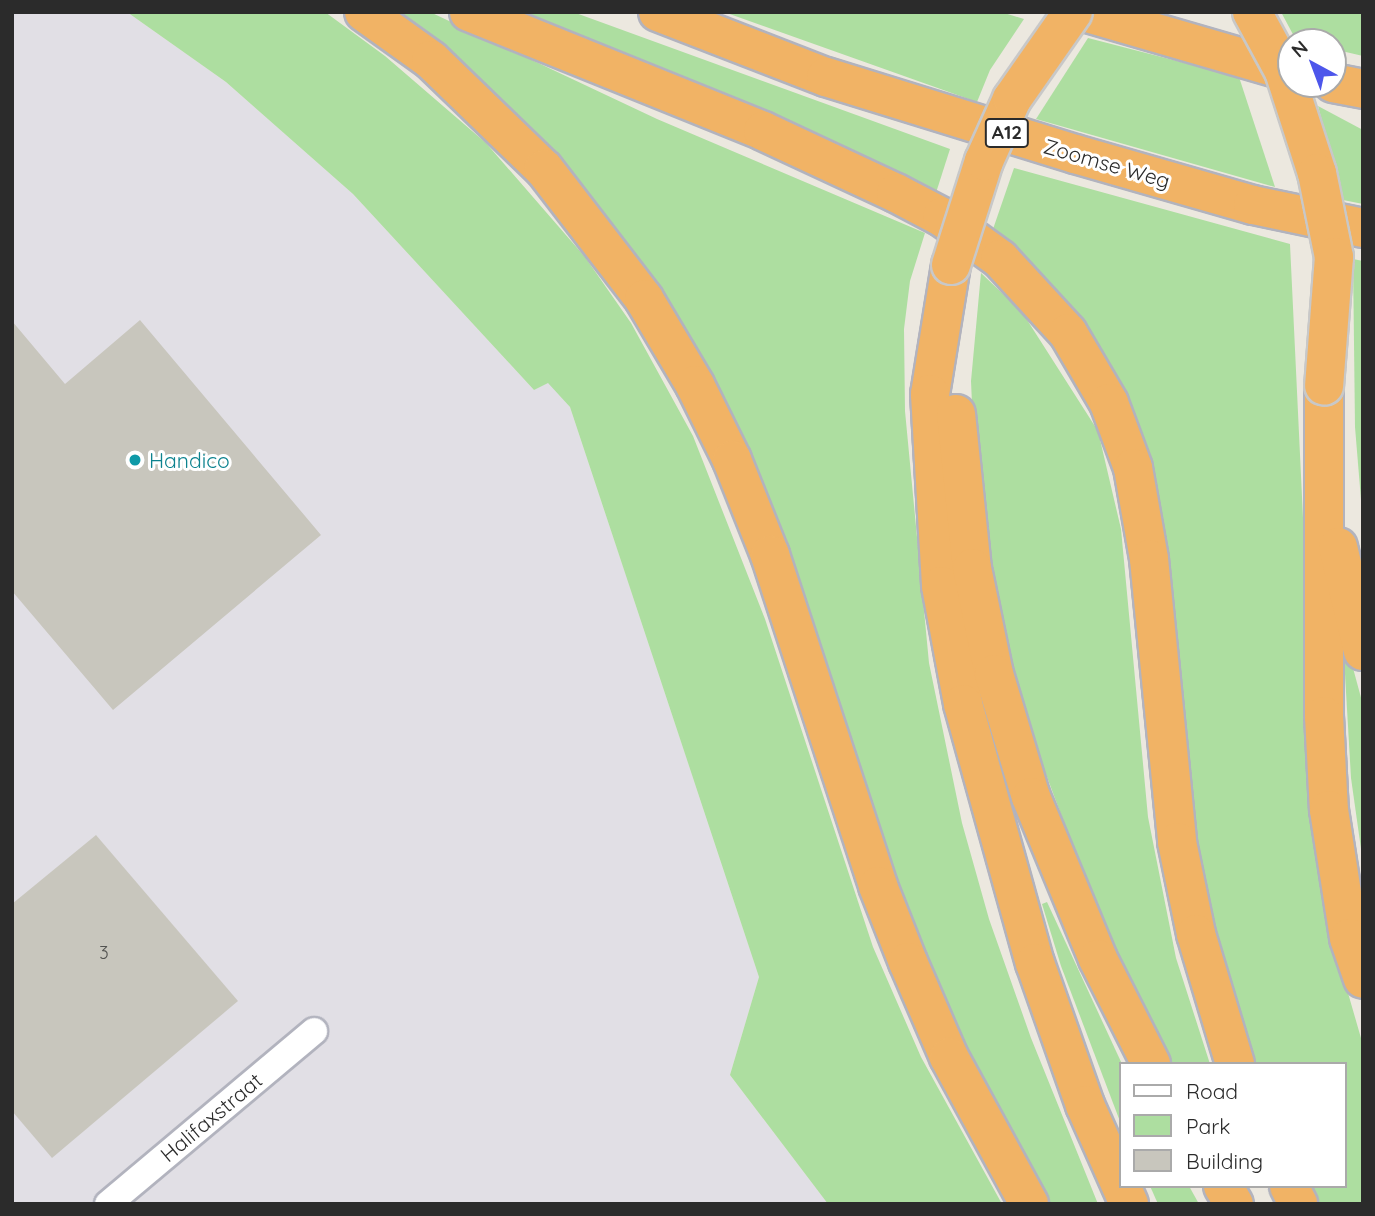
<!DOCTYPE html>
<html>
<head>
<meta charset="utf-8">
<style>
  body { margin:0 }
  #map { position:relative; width:1375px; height:1216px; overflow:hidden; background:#ece8df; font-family:Quicksand,sans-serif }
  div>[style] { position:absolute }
  .industrial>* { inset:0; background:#e1dfe5 }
  .green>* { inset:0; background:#addea0 }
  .building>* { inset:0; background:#c8c6bd }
  .roads { filter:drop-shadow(2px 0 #b2b3be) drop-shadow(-2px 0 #b2b3be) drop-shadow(0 2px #b2b3be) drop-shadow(0 -2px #b2b3be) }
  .street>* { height:26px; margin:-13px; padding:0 13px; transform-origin:13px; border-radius:13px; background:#fff }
  .highway>* { height:38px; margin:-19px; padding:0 19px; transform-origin:19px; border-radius:19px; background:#f1b365 }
  .bridges { filter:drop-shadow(2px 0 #c8c8c8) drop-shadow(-2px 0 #c8c8c8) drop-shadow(0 2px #c8c8c8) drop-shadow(0 -2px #c8c8c8) }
  .highway-bridge>* { height:38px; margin:-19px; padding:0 19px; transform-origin:19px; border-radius:19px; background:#f1b365 }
  .dots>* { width:19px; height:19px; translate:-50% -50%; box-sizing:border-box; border:4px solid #fff; border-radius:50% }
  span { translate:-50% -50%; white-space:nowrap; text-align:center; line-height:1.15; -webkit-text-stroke:6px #fff; paint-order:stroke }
  .number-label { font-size:18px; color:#525250 }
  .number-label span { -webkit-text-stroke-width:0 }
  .shield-label span { padding:2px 5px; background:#fff; border:2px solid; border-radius:5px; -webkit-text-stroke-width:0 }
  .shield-label { font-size:19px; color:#2b2b2b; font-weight:700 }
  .street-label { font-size:21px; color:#2b2b2b }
  .culture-label { font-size:21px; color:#0d838f }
  .left { translate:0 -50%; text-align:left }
  .frame { position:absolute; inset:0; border:14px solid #2b2b2b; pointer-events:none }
  .legend { position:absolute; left:1119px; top:1062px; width:228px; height:126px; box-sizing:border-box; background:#fff; border:2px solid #aaa; margin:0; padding:9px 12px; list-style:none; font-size:21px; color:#2b2b2b }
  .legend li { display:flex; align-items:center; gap:14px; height:35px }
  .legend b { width:35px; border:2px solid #aaa }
  .north { position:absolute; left:1277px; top:28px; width:70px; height:70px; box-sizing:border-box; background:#fff; border:2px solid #aaa; border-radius:50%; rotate:319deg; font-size:19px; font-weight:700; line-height:28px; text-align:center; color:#2b2b2b }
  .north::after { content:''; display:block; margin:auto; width:24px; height:32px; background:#4d56eb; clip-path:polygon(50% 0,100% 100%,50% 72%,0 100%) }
</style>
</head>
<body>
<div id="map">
  <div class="industrial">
    <div style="clip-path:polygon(12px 12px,127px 12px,226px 82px,353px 194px,534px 390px,548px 382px,570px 407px,759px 977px,730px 1075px,828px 1204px,12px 1204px)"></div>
  </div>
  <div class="green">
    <div style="clip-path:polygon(127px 12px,325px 12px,385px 56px,486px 143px,585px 257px,631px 323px,693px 436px,765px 619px,873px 947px,921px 1057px,1002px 1204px,828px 1204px,730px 1075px,759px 977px,570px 407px,548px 383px,534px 390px,353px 194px,226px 82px)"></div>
    <div style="clip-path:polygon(391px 12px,430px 12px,657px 119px,925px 233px,910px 281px,904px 329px,905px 411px,929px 663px,962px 823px,989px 919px,1031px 1038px,1098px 1204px,1045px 1204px,949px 1026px,652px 278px,552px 152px,499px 98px)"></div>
    <div style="clip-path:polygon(515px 12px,573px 12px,950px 149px,934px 199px)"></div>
    <div style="clip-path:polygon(724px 12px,1001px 12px,1024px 19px,990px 70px,977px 102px)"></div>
    <div style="clip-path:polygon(1281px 12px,1363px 12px,1363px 56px,1333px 49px,1333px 42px,1296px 40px)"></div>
    <div style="clip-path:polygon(1088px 38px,1239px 77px,1275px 187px,1036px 119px)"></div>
    <div style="clip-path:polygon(1318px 106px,1363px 130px,1363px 204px,1343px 200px)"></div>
    <div style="clip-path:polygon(1014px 168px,1290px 244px,1306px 581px,1333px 941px,1363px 1045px,1363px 1204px,1317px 1204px,1308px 1186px,1345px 1186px,1345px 1064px,1252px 1064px,1200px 876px,1189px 804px,1159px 496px,1140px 435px,1090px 335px,1041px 275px,992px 232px)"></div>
    <div style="clip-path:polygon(1353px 259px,1363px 261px,1363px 524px,1355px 427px)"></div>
    <div style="clip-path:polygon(981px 273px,1022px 312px,1098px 431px,1121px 529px,1148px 817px,1176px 958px,1210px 1064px,1167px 1064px,1101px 921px,1023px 713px,976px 495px,971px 381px)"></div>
    <div style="clip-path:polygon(1344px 657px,1350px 657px,1363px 705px,1363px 863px,1351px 778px)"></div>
    <div style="clip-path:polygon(1047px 902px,1122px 1064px,1121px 1124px,1061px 966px,1042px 904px)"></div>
    <div style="clip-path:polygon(1150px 1186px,1189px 1186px,1199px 1204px,1158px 1204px)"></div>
  </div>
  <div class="building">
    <div style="clip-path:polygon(140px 320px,321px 535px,113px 710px,12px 591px,12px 321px,65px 384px)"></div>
    <div style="clip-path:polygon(96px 835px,238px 1001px,52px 1158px,12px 1111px,12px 904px)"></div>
  </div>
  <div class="roads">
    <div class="street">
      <div style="left:108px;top:1204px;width:269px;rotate:-40deg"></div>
    </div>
    <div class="highway">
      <div style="left:364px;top:12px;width:82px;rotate:35.6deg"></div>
      <div style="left:431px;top:60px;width:157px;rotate:44deg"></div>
      <div style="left:544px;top:169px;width:164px;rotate:52.4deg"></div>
      <div style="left:644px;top:299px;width:100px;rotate:59.3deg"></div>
      <div style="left:695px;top:385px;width:84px;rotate:63.7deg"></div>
      <div style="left:732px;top:460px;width:102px;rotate:68.2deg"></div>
      <div style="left:770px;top:555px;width:348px;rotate:71.9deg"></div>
      <div style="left:878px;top:886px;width:82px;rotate:68.5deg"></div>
      <div style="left:908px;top:962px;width:103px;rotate:66.7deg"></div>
      <div style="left:949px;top:1057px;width:167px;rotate:61.4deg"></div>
      <div style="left:469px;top:12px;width:317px;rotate:22deg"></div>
      <div style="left:763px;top:131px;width:147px;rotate:25deg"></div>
      <div style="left:896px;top:193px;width:52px;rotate:27.6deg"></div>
      <div style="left:942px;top:217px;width:72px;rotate:35.9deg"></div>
      <div style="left:1000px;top:259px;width:100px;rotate:47.4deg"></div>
      <div style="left:1068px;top:333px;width:81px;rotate:59.6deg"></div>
      <div style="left:1109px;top:403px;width:69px;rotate:69.7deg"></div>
      <div style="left:1133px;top:468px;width:92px;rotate:80deg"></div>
      <div style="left:1149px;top:559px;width:284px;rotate:84.3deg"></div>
      <div style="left:1177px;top:842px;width:94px;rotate:78.3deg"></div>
      <div style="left:1196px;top:934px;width:136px;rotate:73.3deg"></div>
      <div style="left:658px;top:12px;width:180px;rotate:21.2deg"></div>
      <div style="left:826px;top:77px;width:261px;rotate:17.2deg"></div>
      <div style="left:1075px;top:154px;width:185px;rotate:16deg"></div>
      <div style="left:1253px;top:205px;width:112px;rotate:11.8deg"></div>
      <div style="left:1084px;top:12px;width:216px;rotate:16.2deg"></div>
      <div style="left:1333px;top:83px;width:31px;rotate:11deg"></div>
      <div style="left:951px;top:265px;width:131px;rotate:99.2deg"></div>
      <div style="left:930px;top:394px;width:192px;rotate:86.7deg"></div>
      <div style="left:941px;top:586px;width:120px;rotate:79.4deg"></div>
      <div style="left:963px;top:704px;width:269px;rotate:74.5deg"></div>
      <div style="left:1035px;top:963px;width:151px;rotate:70.6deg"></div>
      <div style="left:1085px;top:1105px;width:108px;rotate:66deg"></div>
      <div style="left:1324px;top:386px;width:330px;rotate:90deg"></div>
      <div style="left:1324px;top:716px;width:94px;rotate:87deg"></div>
      <div style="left:1329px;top:810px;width:130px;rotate:81.1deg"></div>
      <div style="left:1349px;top:938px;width:43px;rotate:71.1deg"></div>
      <div style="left:956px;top:414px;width:155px;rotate:84.1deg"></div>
      <div style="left:972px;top:568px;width:108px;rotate:78.3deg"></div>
      <div style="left:994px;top:674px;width:128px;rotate:73.3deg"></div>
      <div style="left:1031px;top:797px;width:175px;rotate:67.5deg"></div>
      <div style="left:1098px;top:959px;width:118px;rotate:63.2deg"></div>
      <div style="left:1338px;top:547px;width:107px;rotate:76.5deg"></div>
      <div style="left:1223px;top:1186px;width:21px;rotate:59deg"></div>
      <div style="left:1289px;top:1186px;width:20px;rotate:63deg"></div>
    </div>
  </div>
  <div class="bridges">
    <div class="highway-bridge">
      <div style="left:1252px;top:12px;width:67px;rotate:61.5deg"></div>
      <div style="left:1284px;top:71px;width:107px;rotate:72.1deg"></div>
      <div style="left:1317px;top:173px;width:86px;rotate:78.6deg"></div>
      <div style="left:1334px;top:257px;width:129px;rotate:94.4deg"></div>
      <div style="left:951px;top:265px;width:109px;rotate:-72.4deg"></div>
      <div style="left:984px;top:161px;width:68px;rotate:-65.7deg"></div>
      <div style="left:1012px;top:99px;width:106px;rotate:-55deg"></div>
    </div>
  </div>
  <div class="dots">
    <div style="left:135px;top:460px;background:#0f9aa8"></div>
  </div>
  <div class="number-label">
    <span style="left:104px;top:953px">3</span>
  </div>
  <div class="shield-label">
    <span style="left:1007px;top:133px">A12</span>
  </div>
  <div class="street-label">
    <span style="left:1107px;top:163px;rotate:16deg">Zoomse Weg</span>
    <span style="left:211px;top:1117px;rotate:-40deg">Halifaxstraat</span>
  </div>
  <div class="culture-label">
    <span class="left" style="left:149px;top:460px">Handico</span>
  </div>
  <div class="frame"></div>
  <ul class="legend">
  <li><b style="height:9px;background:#fff"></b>Road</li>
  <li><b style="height:19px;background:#addea0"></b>Park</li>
  <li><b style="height:19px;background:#c8c6bd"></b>Building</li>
  </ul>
  <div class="north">N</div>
</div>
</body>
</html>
